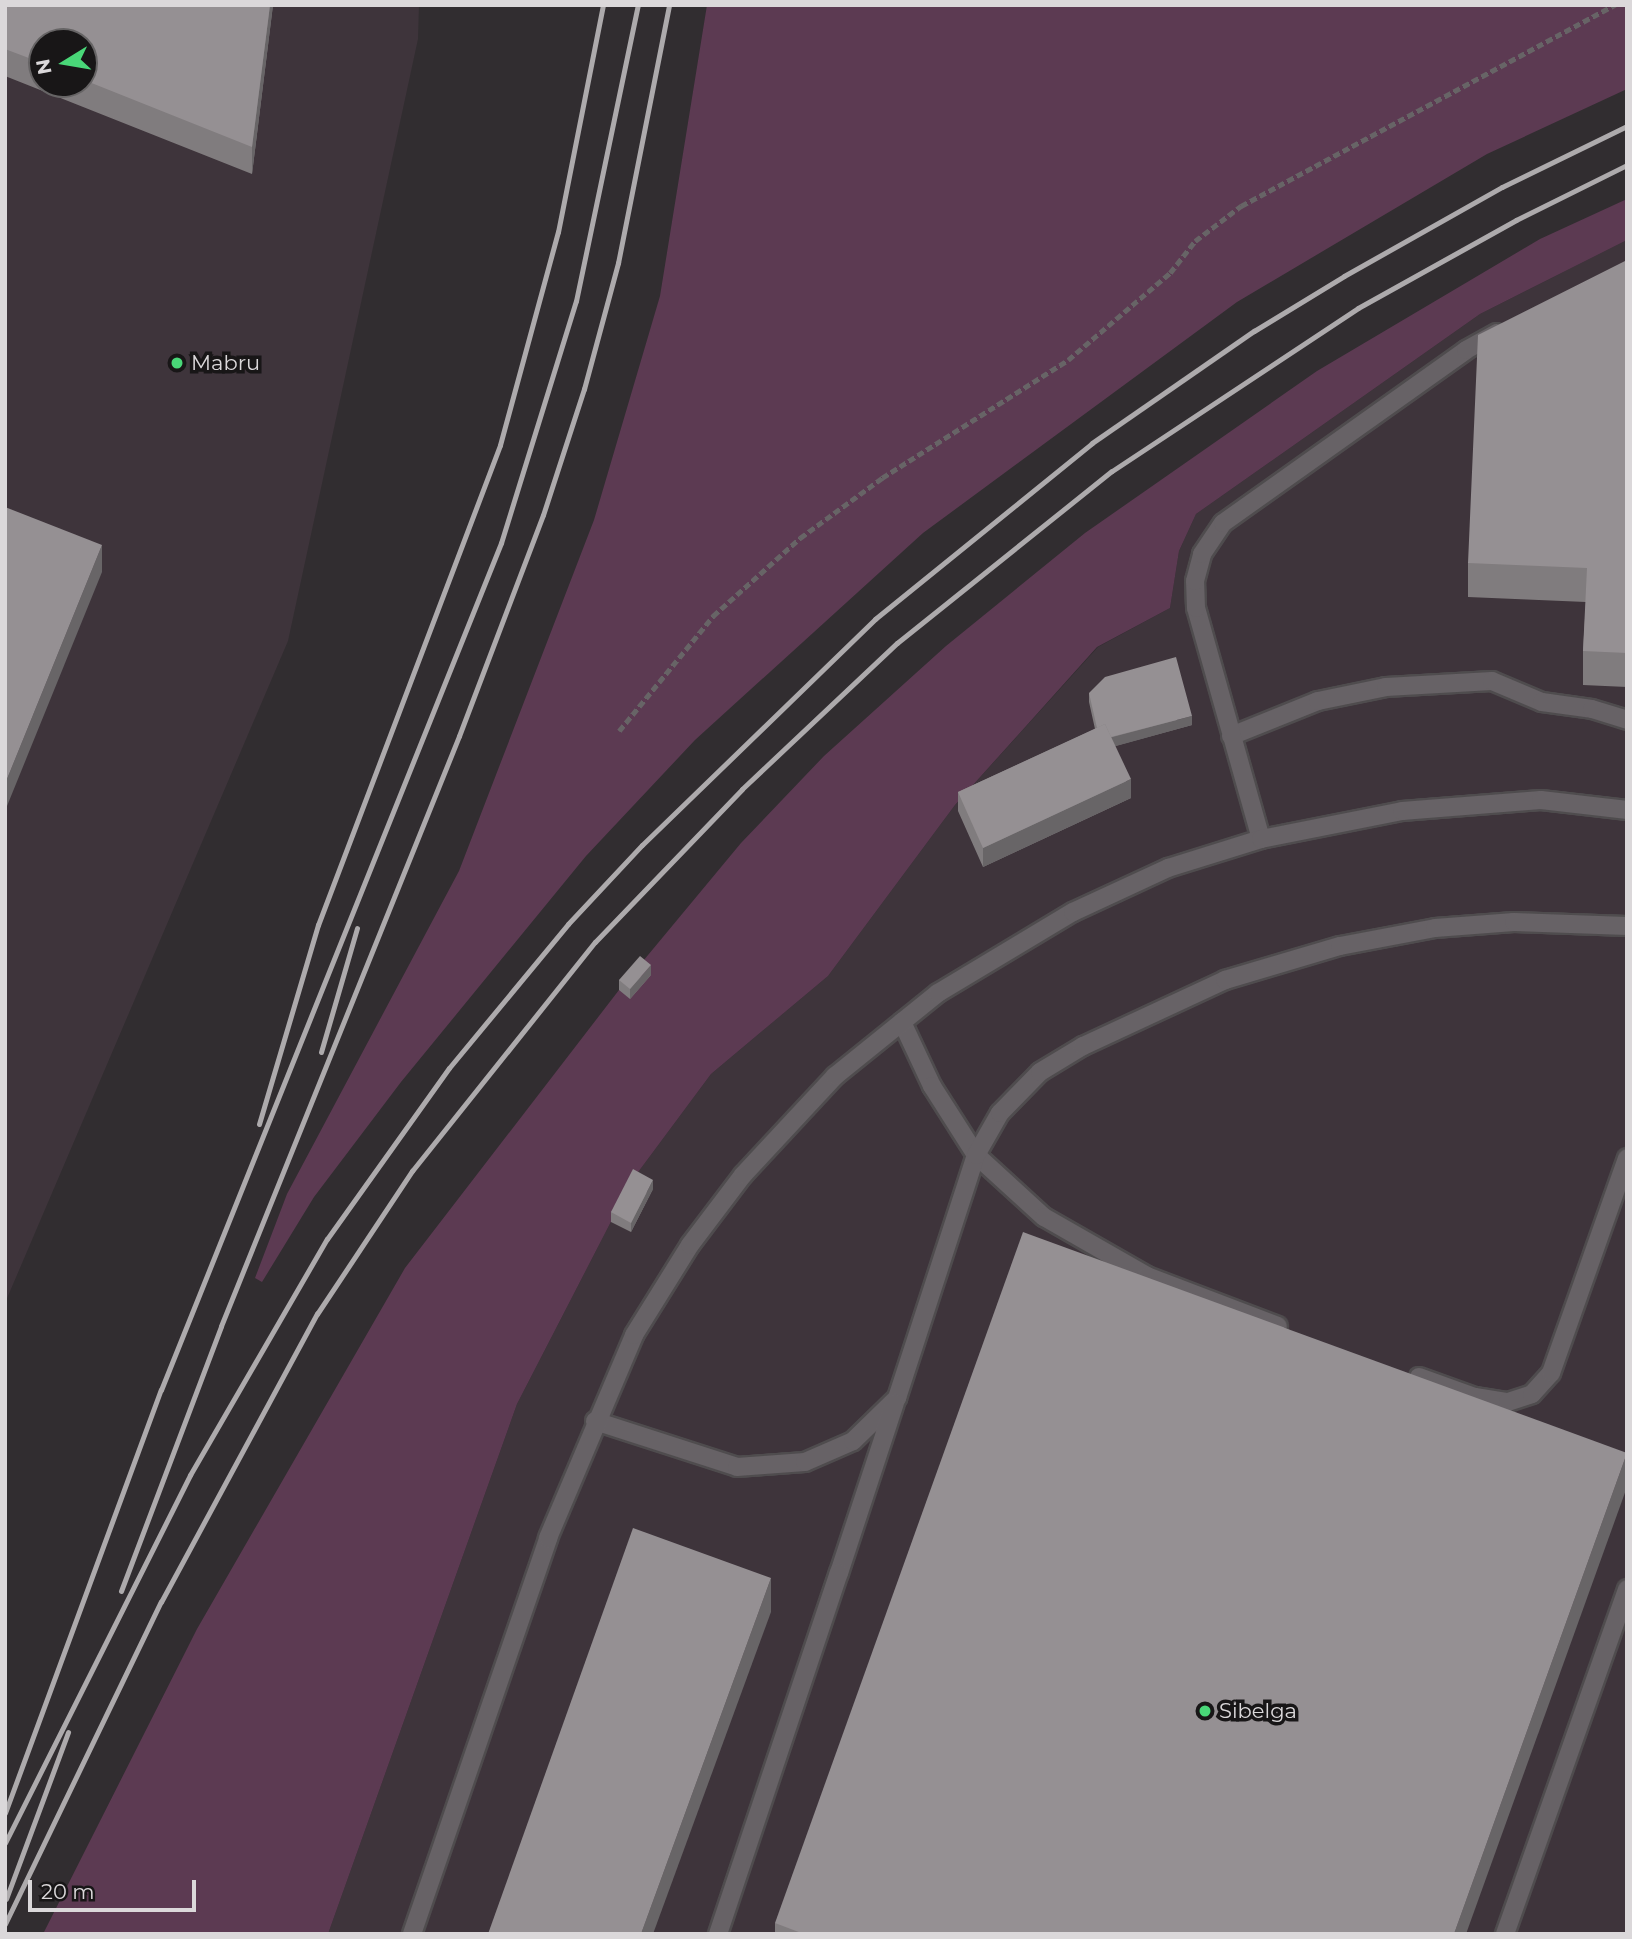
<!DOCTYPE html>
<html>
<head>
<meta charset="utf-8">
<style>
  body { margin:0 }
  #map { position:relative; width:1632px; height:1939px; overflow:hidden; background:#312d30; font-family:Montserrat,sans-serif }
  div>[style] { position:absolute }
  .built>* { inset:0; background:#3e343b }
  .green>* { inset:0; background:#5c3a52 }
  .path>* { height:4.5px; margin-top:-2.25px; transform-origin:0; background:repeating-linear-gradient(90deg,#676466 0 7px,transparent 0 10.5px) }
  .roads { filter:drop-shadow(2px 0 #4f4c4e) drop-shadow(-2px 0 #4f4c4e) drop-shadow(0 2px #4f4c4e) drop-shadow(0 -2px #4f4c4e) }
  .service>* { height:18px; margin:-9px; padding:0 9px; transform-origin:9px; border-radius:9px; background:#676266 }
  .pedestrian>* { height:18px; margin:-9px; padding:0 9px; transform-origin:9px; border-radius:9px; background:#676266 }
  .rail>* { height:5px; margin:-2.5px; padding:0 2.5px; transform-origin:2.5px; border-radius:2.5px; background:#adaaac }
  .wall>* { inset:0; background:#807c7e }
  .shaded-wall>* { inset:0; background:#686567 }
  .building>* { inset:0; background:#959093 }
  .dots>* { width:19px; height:19px; translate:-50% -50%; box-sizing:border-box; border:4px solid #181617; border-radius:50% }
  span { translate:-50% -50%; white-space:nowrap; text-align:center; line-height:1.15; -webkit-text-stroke:7px #181617; paint-order:stroke }
  .poi-label { font-size:21px; color:#dbd8da }
  .left { translate:0 -50%; text-align:left }
  .frame { position:absolute; inset:0; border:7px solid #dbd8da; pointer-events:none }
  .north { position:absolute; left:28px; top:28px; width:70px; height:70px; box-sizing:border-box; background:#181617; border:2px solid #666465; border-radius:50%; rotate:259deg; font-size:19px; font-weight:700; line-height:28px; text-align:center; color:#dbd8da }
  .north::after { content:''; display:block; margin:auto; width:24px; height:32px; background:#49d778; clip-path:polygon(50% 0,100% 100%,50% 72%,0 100%) }
  .scale { position:absolute; left:28px; top:1880px; width:168px; height:32px; box-sizing:border-box; border:4px solid #dbd8da; border-top:0; padding-left:9px; font-size:21px; line-height:24px; white-space:nowrap; color:#dbd8da; -webkit-text-stroke:5px #181617; paint-order:stroke }
</style>
</head>
<body>
<div id="map">
  <div class="built">
    <div style="clip-path:polygon(evenodd,5px 5px,419px 5px,418px 39px,288px 641px,5px 1303px,5px 5px,42px 42px,84px 42px,84px 84px,42px 84px,42px 42px)"></div>
    <div style="clip-path:polygon(1627px 240px,1627px 1934px,328px 1934px,517px 1404px,633px 1179px,711px 1074px,828px 976px,955px 805px,1098px 647px,1170px 608px,1179px 551px,1196px 514px,1480px 314px)"></div>
  </div>
  <div class="green">
    <div style="clip-path:polygon(707px 5px,1627px 5px,1627px 89px,1487px 154px,1237px 302px,923px 533px,695px 740px,586px 856px,401px 1082px,314px 1197px,262px 1282px,255px 1278px,287px 1194px,459px 871px,594px 520px,660px 296px)"></div>
    <div style="clip-path:polygon(1627px 199px,1627px 240px,1480px 314px,1196px 514px,1179px 551px,1170px 608px,1097px 647px,955px 805px,828px 976px,711px 1074px,633px 1179px,517px 1404px,328px 1934px,43px 1934px,197px 1629px,405px 1268px,619px 990px,741px 843px,824px 756px,946px 646px,1085px 533px,1317px 371px,1540px 239px)"></div>
  </div>
  <div class="path">
    <div style="left:619px;top:731px;width:149px;rotate:-50.7deg"></div>
    <div style="left:713px;top:616px;width:117px;rotate:-41.9deg"></div>
    <div style="left:800px;top:538px;width:102px;rotate:-36.2deg"></div>
    <div style="left:882px;top:478px;width:220px;rotate:-32.4deg"></div>
    <div style="left:1068px;top:360px;width:134px;rotate:-40.5deg"></div>
    <div style="left:1170px;top:273px;width:41px;rotate:-52deg"></div>
    <div style="left:1195px;top:241px;width:58px;rotate:-37.3deg"></div>
    <div style="left:1241px;top:206px;width:425px;rotate:-28.3deg"></div>
  </div>
  <div class="roads">
    <div class="service">
      <div style="left:1231px;top:736px;width:94px;rotate:-21.9deg"></div>
      <div style="left:1318px;top:701px;width:69px;rotate:-11.6deg"></div>
      <div style="left:1386px;top:687px;width:106px;rotate:-3.2deg"></div>
      <div style="left:1492px;top:681px;width:54px;rotate:22.8deg"></div>
      <div style="left:1542px;top:702px;width:50px;rotate:8deg"></div>
      <div style="left:1592px;top:709px;width:37px;rotate:17deg"></div>
      <div style="left:1261px;top:839px;width:240px;rotate:-105.7deg"></div>
      <div style="left:1196px;top:608px;width:27px;rotate:-92deg"></div>
      <div style="left:1195px;top:581px;width:28px;rotate:-75deg"></div>
      <div style="left:1202px;top:554px;width:37px;rotate:-56deg"></div>
      <div style="left:1223px;top:523px;width:298px;rotate:-35.4deg"></div>
      <div style="left:1466px;top:350px;width:35px;rotate:-29deg"></div>
      <div style="left:902px;top:1022px;width:71px;rotate:64.9deg"></div>
      <div style="left:932px;top:1086px;width:82px;rotate:57.5deg"></div>
      <div style="left:976px;top:1155px;width:92px;rotate:42.4deg"></div>
      <div style="left:1044px;top:1217px;width:119px;rotate:29.8deg"></div>
      <div style="left:1147px;top:1276px;width:140px;rotate:20.9deg"></div>
      <div style="left:1419px;top:1377px;width:59px;rotate:19.7deg"></div>
      <div style="left:1475px;top:1397px;width:33px;rotate:9deg"></div>
      <div style="left:1508px;top:1402px;width:25px;rotate:-18deg"></div>
      <div style="left:1532px;top:1394px;width:28px;rotate:-48deg"></div>
      <div style="left:1551px;top:1373px;width:228px;rotate:-70.5deg"></div>
      <div style="left:595px;top:1421px;width:149px;rotate:17.9deg"></div>
      <div style="left:737px;top:1467px;width:68px;rotate:-4.2deg"></div>
      <div style="left:805px;top:1462px;width:52px;rotate:-23.6deg"></div>
      <div style="left:853px;top:1441px;width:62px;rotate:-44.3deg"></div>
      <div style="left:897px;top:1398px;width:256px;rotate:-72deg"></div>
      <div style="left:976px;top:1155px;width:48px;rotate:-60.3deg"></div>
      <div style="left:1000px;top:1113px;width:57px;rotate:-45.7deg"></div>
      <div style="left:1040px;top:1072px;width:50px;rotate:-31.2deg"></div>
      <div style="left:1083px;top:1046px;width:157px;rotate:-24.9deg"></div>
      <div style="left:1225px;top:980px;width:120px;rotate:-16.5deg"></div>
      <div style="left:1340px;top:946px;width:97px;rotate:-10.7deg"></div>
      <div style="left:1435px;top:928px;width:79px;rotate:-4.3deg"></div>
      <div style="left:1514px;top:922px;width:113px;rotate:2deg"></div>
      <div style="left:839px;top:1573px;width:179px;rotate:-71.8deg"></div>
      <div style="left:412px;top:1934px;width:419px;rotate:-71deg"></div>
      <div style="left:548px;top:1538px;width:220px;rotate:-67deg"></div>
      <div style="left:634px;top:1335px;width:106px;rotate:-58.1deg"></div>
      <div style="left:690px;top:1245px;width:88px;rotate:-52.9deg"></div>
      <div style="left:743px;top:1175px;width:135px;rotate:-47.1deg"></div>
      <div style="left:835px;top:1076px;width:132px;rotate:-38.9deg"></div>
      <div style="left:938px;top:993px;width:157px;rotate:-31deg"></div>
      <div style="left:1073px;top:912px;width:105px;rotate:-24.9deg"></div>
      <div style="left:1168px;top:868px;width:97px;rotate:-17.3deg"></div>
      <div style="left:1261px;top:839px;width:144px;rotate:-11.2deg"></div>
      <div style="left:1402px;top:811px;width:139px;rotate:-4.5deg"></div>
      <div style="left:1541px;top:800px;width:87px;rotate:6.6deg"></div>
    </div>
    <div class="pedestrian">
      <div style="left:718px;top:1934px;width:381px;rotate:-71.5deg"></div>
      <div style="left:1505px;top:1934px;width:366px;rotate:-70.5deg"></div>
    </div>
  </div>
  <div class="rail">
    <div style="left:321px;top:1052px;width:129px;rotate:-73.8deg"></div>
    <div style="left:259px;top:1124px;width:208px;rotate:-73.5deg"></div>
    <div style="left:318px;top:925px;width:513px;rotate:-69.23deg"></div>
    <div style="left:500px;top:445px;width:221px;rotate:-74.8deg"></div>
    <div style="left:558px;top:232px;width:231px;rotate:-78.8deg"></div>
    <div style="left:121px;top:1591px;width:283px;rotate:-69.3deg"></div>
    <div style="left:221px;top:1326px;width:636px;rotate:-68.03deg"></div>
    <div style="left:459px;top:736px;width:236px;rotate:-69.2deg"></div>
    <div style="left:543px;top:515px;width:133px;rotate:-72deg"></div>
    <div style="left:584px;top:389px;width:131px;rotate:-74.9deg"></div>
    <div style="left:618px;top:263px;width:263px;rotate:-78.8deg"></div>
    <div style="left:5px;top:1813px;width:451px;rotate:-69.8deg"></div>
    <div style="left:161px;top:1390px;width:913px;rotate:-68.13deg"></div>
    <div style="left:501px;top:543px;width:253px;rotate:-72.8deg"></div>
    <div style="left:576px;top:301px;width:302px;rotate:-78.2deg"></div>
    <div style="left:5px;top:1843px;width:412px;rotate:-63.3deg"></div>
    <div style="left:190px;top:1475px;width:273px;rotate:-59.9deg"></div>
    <div style="left:327px;top:1239px;width:210px;rotate:-54.5deg"></div>
    <div style="left:449px;top:1068px;width:187px;rotate:-50.4deg"></div>
    <div style="left:568px;top:924px;width:108px;rotate:-46.9deg"></div>
    <div style="left:642px;top:845px;width:325px;rotate:-44.1deg"></div>
    <div style="left:875px;top:619px;width:279px;rotate:-39deg"></div>
    <div style="left:1092px;top:443px;width:197px;rotate:-34.7deg"></div>
    <div style="left:1254px;top:331px;width:105px;rotate:-31.4deg"></div>
    <div style="left:1344px;top:276px;width:181px;rotate:-29.4deg"></div>
    <div style="left:1502px;top:187px;width:139px;rotate:-26deg"></div>
    <div style="left:6px;top:1899px;width:178px;rotate:-69.6deg"></div>
    <div style="left:5px;top:1924px;width:358px;rotate:-64.2deg"></div>
    <div style="left:161px;top:1602px;width:328px;rotate:-61.6deg"></div>
    <div style="left:317px;top:1314px;width:172px;rotate:-56.4deg"></div>
    <div style="left:412px;top:1171px;width:293px;rotate:-51.4deg"></div>
    <div style="left:595px;top:942px;width:212px;rotate:-46.1deg"></div>
    <div style="left:742px;top:789px;width:213px;rotate:-43.3deg"></div>
    <div style="left:897px;top:643px;width:275px;rotate:-38.7deg"></div>
    <div style="left:1112px;top:471px;width:295px;rotate:-33.5deg"></div>
    <div style="left:1358px;top:308px;width:181px;rotate:-29.1deg"></div>
    <div style="left:1516px;top:220px;width:124px;rotate:-26.4deg"></div>
  </div>
  <div class="wall">
    <div style="clip-path:polygon(evenodd,5px 5px,273px 5px,252px 174px,5px 76px,5px 5px,42px 42px,84px 42px,84px 84px,42px 84px,42px 42px)"></div>
    <div style="clip-path:polygon(1627px 260px,1627px 687px,1583px 685px,1583px 651px,1586px 602px,1468px 597px,1468px 563px)"></div>
    <div style="clip-path:polygon(1089px 693px,1192px 725px,1115px 746px,1131px 798px,983px 867px,958px 811px,958px 792px,1095px 729px,1089px 702px)"></div>
    <div style="clip-path:polygon(651px 975px,630px 999px,619px 990px,619px 980px)"></div>
    <div style="clip-path:polygon(653px 1189px,631px 1232px,611px 1222px,611px 1212px)"></div>
    <div style="clip-path:polygon(775px 1923px,1466px 1934px,775px 1934px)"></div>
  </div>
  <div class="shaded-wall">
    <div style="clip-path:polygon(270px 5px,273px 5px,252px 174px,252px 147px)"></div>
    <div style="clip-path:polygon(102px 545px,102px 572px,5px 811px,5px 784px)"></div>
    <div style="clip-path:polygon(1192px 716px,1192px 725px,1109px 748px,1109px 738px)"></div>
    <div style="clip-path:polygon(1131px 779px,1131px 798px,983px 867px,983px 848px)"></div>
    <div style="clip-path:polygon(651px 965px,651px 975px,630px 999px,630px 989px)"></div>
    <div style="clip-path:polygon(653px 1180px,653px 1189px,631px 1232px,631px 1223px)"></div>
    <div style="clip-path:polygon(1627px 1453px,1627px 1487px,1466px 1934px,1454px 1934px)"></div>
    <div style="clip-path:polygon(771px 1578px,771px 1612px,653px 1934px,641px 1934px)"></div>
  </div>
  <div class="building">
    <div style="clip-path:polygon(5px 5px,270px 5px,252px 147px,84px 80px,84px 42px,42px 42px,42px 63px,5px 49px)"></div>
    <div style="clip-path:polygon(1627px 260px,1627px 653px,1583px 651px,1587px 568px,1468px 563px,1478px 335px)"></div>
    <div style="clip-path:polygon(5px 507px,102px 545px,5px 784px)"></div>
    <div style="clip-path:polygon(1176px 657px,1192px 716px,1111px 737px,1105px 724px,1097px 728px,1089px 693px,1105px 677px)"></div>
    <div style="clip-path:polygon(1105px 724px,1131px 779px,983px 848px,958px 792px)"></div>
    <div style="clip-path:polygon(640px 956px,651px 965px,630px 989px,619px 980px)"></div>
    <div style="clip-path:polygon(633px 1169px,653px 1180px,631px 1223px,611px 1212px)"></div>
    <div style="clip-path:polygon(1023px 1232px,1627px 1453px,1454px 1934px,804px 1934px,775px 1923px)"></div>
    <div style="clip-path:polygon(633px 1528px,771px 1578px,641px 1934px,488px 1934px)"></div>
  </div>
  <div class="dots">
    <div style="left:177px;top:363px;background:#49d778"></div>
    <div style="left:1205px;top:1711px;background:#49d778"></div>
  </div>
  <div class="poi-label">
    <span class="left" style="left:191px;top:363px">Mabru</span>
    <span class="left" style="left:1219px;top:1711px">Sibelga</span>
  </div>
  <div class="frame"></div>
  <div class="north">N</div>
  <div class="scale">20 m</div>
</div>
</body>
</html>
